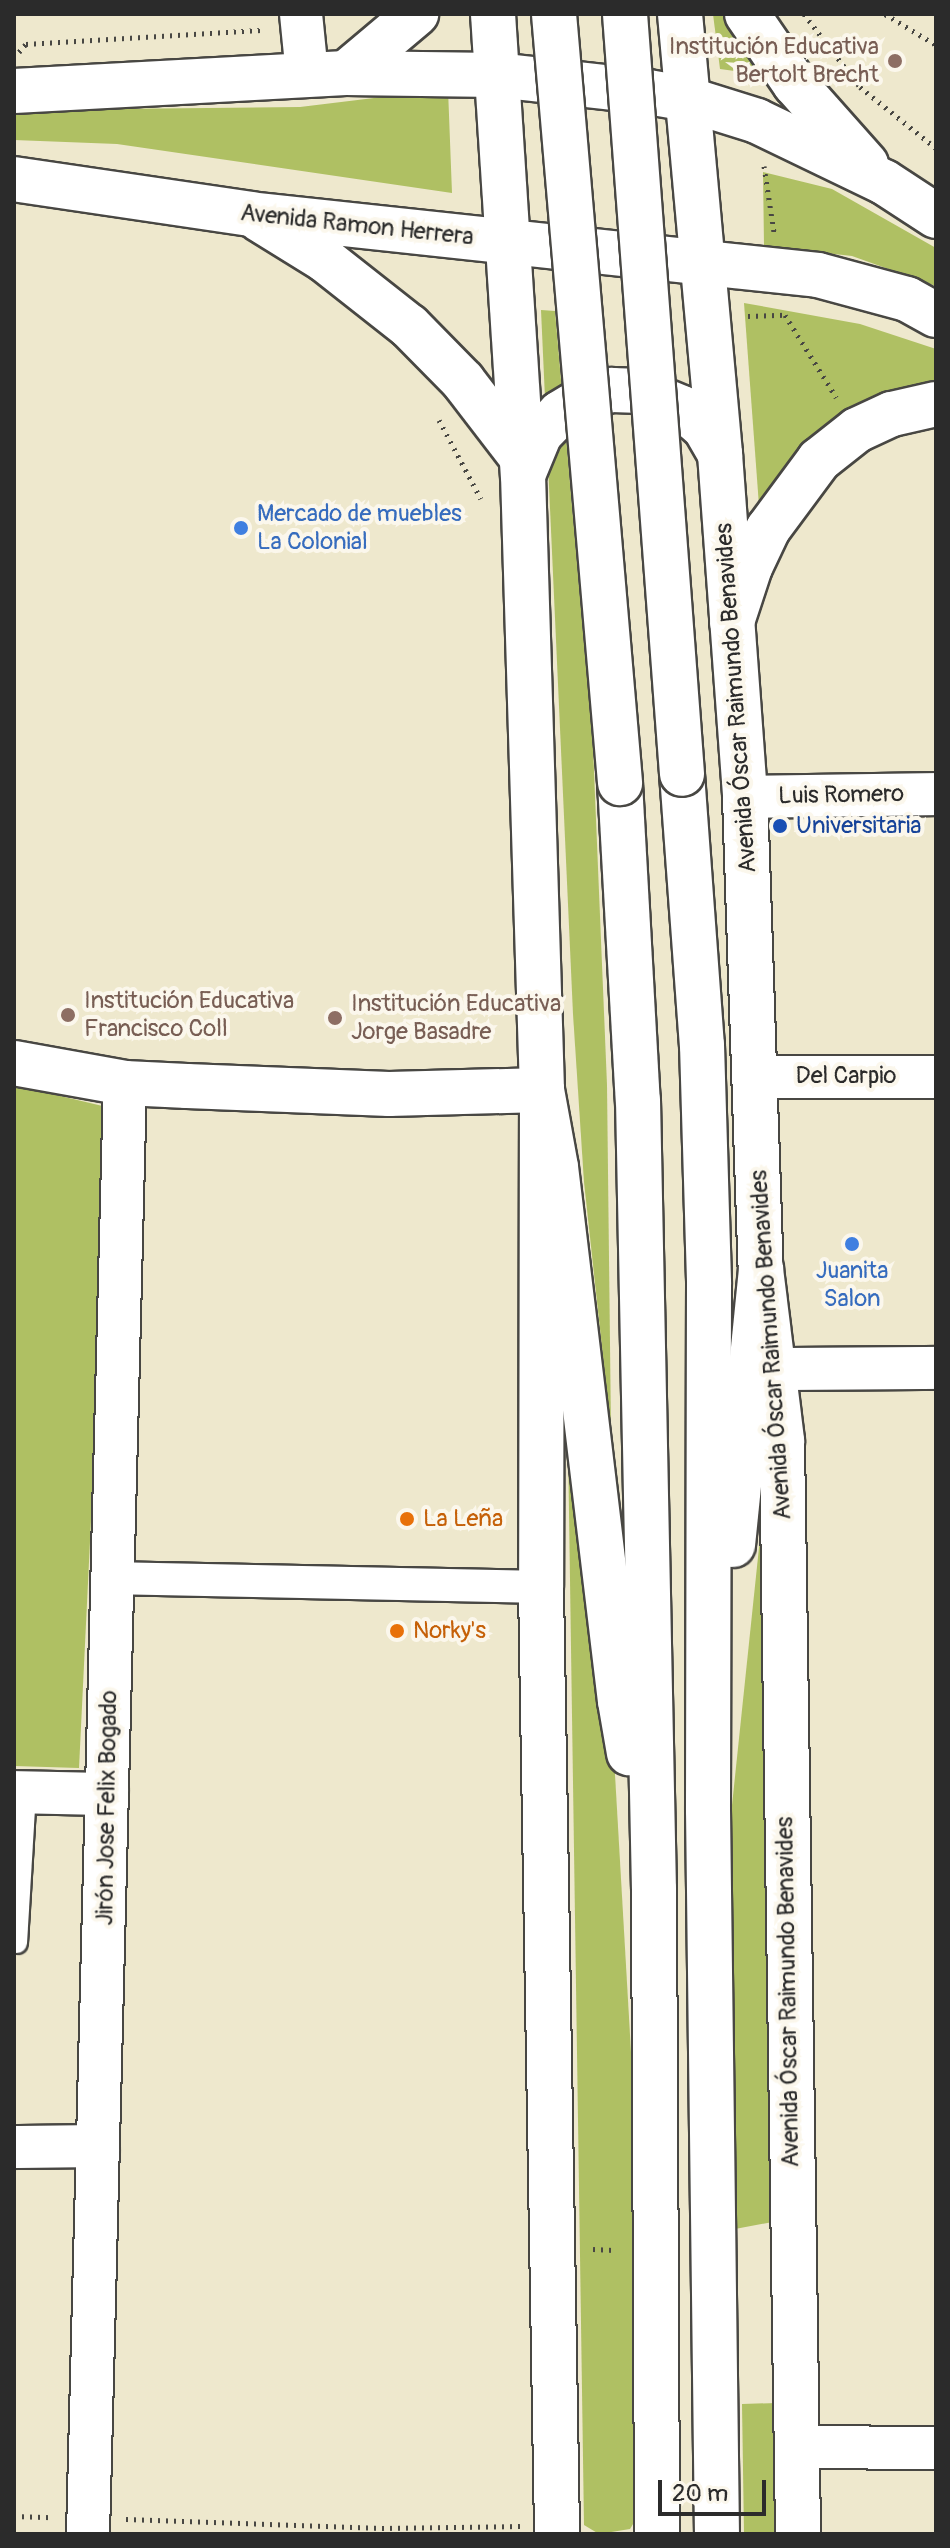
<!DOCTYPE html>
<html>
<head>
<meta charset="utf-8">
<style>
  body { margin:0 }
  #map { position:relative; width:950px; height:2548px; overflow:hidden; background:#eee8cd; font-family:Pangolin,sans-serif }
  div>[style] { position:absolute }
  .green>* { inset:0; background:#afc063 }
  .path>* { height:5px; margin-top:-2.5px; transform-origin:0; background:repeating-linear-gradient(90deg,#484743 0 2px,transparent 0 8px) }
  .roads { filter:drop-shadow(2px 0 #484743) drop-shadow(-2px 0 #484743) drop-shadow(0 2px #484743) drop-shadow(0 -2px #484743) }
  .service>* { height:20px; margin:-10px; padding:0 10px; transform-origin:10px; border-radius:10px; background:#fff }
  .pedestrian>* { height:32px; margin:-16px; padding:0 16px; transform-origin:16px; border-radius:16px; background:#fff }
  .minor>* { height:42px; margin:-21px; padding:0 21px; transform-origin:21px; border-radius:21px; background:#fff }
  .tertiary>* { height:44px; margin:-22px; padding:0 22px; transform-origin:22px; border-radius:22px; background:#fff }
  .secondary>* { height:44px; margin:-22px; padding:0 22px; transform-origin:22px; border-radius:22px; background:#fff }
  .primary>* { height:44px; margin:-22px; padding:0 22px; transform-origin:22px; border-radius:22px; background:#fff }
  .bridges { filter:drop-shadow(2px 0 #484743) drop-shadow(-2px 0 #484743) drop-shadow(0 2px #484743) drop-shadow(0 -2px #484743) }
  .primary-bridge>* { height:44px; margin:-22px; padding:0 22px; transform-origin:22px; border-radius:22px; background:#fff }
  .dots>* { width:22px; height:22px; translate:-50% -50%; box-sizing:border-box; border:4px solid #fbf7ec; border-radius:50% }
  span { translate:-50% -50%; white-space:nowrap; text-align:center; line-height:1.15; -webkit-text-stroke:8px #fbf7ec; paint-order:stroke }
  .education-label { font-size:24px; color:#785e54 }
  .right { translate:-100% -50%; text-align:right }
  .left { translate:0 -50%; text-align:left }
  .street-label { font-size:24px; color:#2b2b2b }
  .shop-label { font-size:24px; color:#366cbe }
  .transit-label { font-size:24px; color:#164399 }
  .food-label { font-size:24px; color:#c56008 }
  .frame { position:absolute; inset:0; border:16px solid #2b2b2b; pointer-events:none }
  .scale { position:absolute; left:658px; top:2480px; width:108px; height:36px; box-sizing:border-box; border:4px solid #2b2b2b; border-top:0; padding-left:10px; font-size:24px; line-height:28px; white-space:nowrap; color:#2b2b2b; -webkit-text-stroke:6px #fbf7ec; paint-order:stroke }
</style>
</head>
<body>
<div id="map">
  <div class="green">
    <div style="clip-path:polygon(713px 14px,740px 14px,792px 79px,720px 69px)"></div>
    <div style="clip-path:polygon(448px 89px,452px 193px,117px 144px,14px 140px,14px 110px,300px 107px)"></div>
    <div style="clip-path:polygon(763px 172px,832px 189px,936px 248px,936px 286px,852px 256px,764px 246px)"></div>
    <div style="clip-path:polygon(744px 303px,860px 324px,936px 349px,936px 390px,760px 519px)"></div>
    <div style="clip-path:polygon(541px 310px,555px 311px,593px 747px,607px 1085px,611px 1430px,584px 1182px,573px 1014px)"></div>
    <div style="clip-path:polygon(14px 1085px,111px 1108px,79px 1768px,14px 1766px)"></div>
    <div style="clip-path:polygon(567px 1377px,608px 1653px,636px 2139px,638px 2516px,630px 2529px,599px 2534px,584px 2525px)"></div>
    <div style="clip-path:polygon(762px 1519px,778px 2221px,735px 2229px,727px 1853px)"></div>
    <div style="clip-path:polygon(777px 2403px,779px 2534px,744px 2534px,742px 2404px)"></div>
  </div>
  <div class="path">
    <div style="left:804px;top:14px;width:92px;rotate:52.5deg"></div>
    <div style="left:860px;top:87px;width:97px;rotate:38.8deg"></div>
    <div style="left:885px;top:14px;width:60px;rotate:31.3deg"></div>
    <div style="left:19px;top:52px;width:11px;rotate:-49deg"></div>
    <div style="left:26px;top:44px;width:239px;rotate:-3.4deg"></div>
    <div style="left:764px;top:166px;width:67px;rotate:81.4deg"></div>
    <div style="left:748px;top:316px;width:37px;rotate:-2deg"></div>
    <div style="left:785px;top:315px;width:97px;rotate:58.1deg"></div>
    <div style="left:439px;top:420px;width:89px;rotate:62deg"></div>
    <div style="left:593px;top:2249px;width:21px;rotate:3deg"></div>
    <div style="left:14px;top:2516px;width:38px;rotate:2deg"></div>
    <div style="left:126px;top:2519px;width:256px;rotate:2deg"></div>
    <div style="left:382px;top:2528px;width:138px;rotate:-0.8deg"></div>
  </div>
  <div class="roads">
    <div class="service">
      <div style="left:17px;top:1943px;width:151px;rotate:-86.6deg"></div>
    </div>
    <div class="pedestrian">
      <div style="left:112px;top:1578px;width:429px;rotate:1.2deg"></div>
    </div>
    <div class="minor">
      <div style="left:301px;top:14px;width:60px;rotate:84.3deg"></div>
      <div style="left:745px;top:797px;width:191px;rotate:-0.9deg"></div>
      <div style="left:756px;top:1077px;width:180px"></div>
      <div style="left:774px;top:1369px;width:162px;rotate:-0.4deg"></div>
      <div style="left:14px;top:1792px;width:93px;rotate:1.2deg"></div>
      <div style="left:14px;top:2147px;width:84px;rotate:-0.7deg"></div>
      <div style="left:796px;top:2447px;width:140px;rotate:0.4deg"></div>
      <div style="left:88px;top:2534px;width:1451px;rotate:-88.54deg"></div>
    </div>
    <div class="tertiary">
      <div style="left:14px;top:1063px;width:113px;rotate:10.2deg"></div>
      <div style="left:125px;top:1083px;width:62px;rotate:2.8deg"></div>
      <div style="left:187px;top:1086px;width:202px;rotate:2.3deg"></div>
      <div style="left:389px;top:1094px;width:153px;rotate:-1.5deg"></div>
    </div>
    <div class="secondary">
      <div style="left:493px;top:14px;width:462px;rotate:86.3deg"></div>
      <div style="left:523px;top:475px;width:615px;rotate:88.23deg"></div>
      <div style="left:542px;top:1090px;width:497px;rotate:90.1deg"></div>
      <div style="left:541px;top:1587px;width:947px;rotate:89.03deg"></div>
      <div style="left:680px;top:14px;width:442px;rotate:84.8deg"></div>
      <div style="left:720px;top:454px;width:344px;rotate:85.8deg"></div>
      <div style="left:745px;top:797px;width:472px;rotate:88.1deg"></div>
      <div style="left:761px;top:1269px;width:173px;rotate:83deg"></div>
      <div style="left:782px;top:1441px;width:1093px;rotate:89.16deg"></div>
      <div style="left:523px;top:475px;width:44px;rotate:-67.5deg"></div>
      <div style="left:540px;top:434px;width:29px;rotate:-46deg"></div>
      <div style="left:560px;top:413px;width:29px;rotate:-31deg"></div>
      <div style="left:585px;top:398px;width:28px;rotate:-17deg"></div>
      <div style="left:612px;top:390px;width:29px;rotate:2deg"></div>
      <div style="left:641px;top:391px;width:44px;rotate:22.5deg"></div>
      <div style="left:682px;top:408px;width:30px;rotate:41deg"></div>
      <div style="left:705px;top:428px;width:30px;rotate:60deg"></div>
    </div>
    <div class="primary">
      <div style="left:747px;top:14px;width:85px;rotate:55.6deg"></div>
      <div style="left:795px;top:84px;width:107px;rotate:48.4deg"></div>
      <div style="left:346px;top:73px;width:92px;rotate:-40.1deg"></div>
      <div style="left:14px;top:91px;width:332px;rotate:-3.1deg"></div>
      <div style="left:346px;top:73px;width:151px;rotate:0.8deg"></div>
      <div style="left:497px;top:75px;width:152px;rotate:6.4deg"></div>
      <div style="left:648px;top:92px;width:40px;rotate:10deg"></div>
      <div style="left:687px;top:99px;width:73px;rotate:17.4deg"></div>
      <div style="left:757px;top:121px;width:141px;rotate:25.7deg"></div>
      <div style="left:884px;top:182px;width:62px;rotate:33.2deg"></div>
      <div style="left:14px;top:179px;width:239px;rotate:8.4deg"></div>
      <div style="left:250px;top:214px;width:571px;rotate:6.13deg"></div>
      <div style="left:818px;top:275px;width:92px;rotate:15.1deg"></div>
      <div style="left:907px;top:299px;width:33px;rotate:29deg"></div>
      <div style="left:259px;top:219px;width:78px;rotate:31.8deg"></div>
      <div style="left:325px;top:260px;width:107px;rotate:38.2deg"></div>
      <div style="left:409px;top:326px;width:77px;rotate:45.5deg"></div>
      <div style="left:463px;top:381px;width:97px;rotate:52.5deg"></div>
      <div style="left:732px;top:622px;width:58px;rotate:-71.9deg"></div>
      <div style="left:750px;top:567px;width:42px;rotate:-64.7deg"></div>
      <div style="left:768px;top:529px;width:86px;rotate:-53.5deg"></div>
      <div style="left:819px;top:460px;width:48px;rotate:-38.3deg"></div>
      <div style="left:857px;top:430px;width:38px;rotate:-25deg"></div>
      <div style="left:892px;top:414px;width:45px;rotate:-12.8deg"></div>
      <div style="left:682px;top:774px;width:272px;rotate:85.8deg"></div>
      <div style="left:702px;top:1045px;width:239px;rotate:88.3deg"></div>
      <div style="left:709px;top:1284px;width:526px;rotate:90.11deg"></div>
      <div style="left:708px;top:1810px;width:724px;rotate:89.29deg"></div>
      <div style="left:620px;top:783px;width:318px;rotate:86.8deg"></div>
      <div style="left:638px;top:1100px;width:789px;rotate:88.84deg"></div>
      <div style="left:654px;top:1889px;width:645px;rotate:89.73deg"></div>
      <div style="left:542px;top:1090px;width:78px;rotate:79.7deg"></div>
      <div style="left:556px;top:1167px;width:538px;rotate:83.17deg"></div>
      <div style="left:620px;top:1701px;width:53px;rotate:80.2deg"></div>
      <div style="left:733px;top:1545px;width:277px;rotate:-84.2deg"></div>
    </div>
  </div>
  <div class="bridges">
    <div class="primary-bridge">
      <div style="left:554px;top:14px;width:772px;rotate:85.09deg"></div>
      <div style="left:625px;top:14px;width:762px;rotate:85.71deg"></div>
    </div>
  </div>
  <div class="dots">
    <div style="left:895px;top:61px;background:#8d6e63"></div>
    <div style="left:241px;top:528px;background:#3f7fe0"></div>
    <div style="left:780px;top:826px;background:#1a4fb4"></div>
    <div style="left:68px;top:1015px;background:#8d6e63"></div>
    <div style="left:335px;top:1018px;background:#8d6e63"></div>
    <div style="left:852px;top:1244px;background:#3f7fe0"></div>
    <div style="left:407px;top:1519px;background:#e8710a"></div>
    <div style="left:397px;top:1631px;background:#e8710a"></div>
  </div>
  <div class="education-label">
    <span class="right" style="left:879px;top:61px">Institución Educativa<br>Bertolt Brecht</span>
    <span class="left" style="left:84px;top:1015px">Institución Educativa<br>Francisco Coll</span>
    <span class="left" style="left:351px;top:1018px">Institución Educativa<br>Jorge Basadre</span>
  </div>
  <div class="street-label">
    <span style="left:357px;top:225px;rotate:6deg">Avenida Ramon Herrera</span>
    <span style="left:736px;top:698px;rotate:-94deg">Avenida Óscar Raimundo Benavides</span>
    <span style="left:841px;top:795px;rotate:-1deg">Luis Romero</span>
    <span style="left:846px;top:1076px">Del Carpio</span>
    <span style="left:771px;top:1345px;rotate:-94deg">Avenida Óscar Raimundo Benavides</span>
    <span style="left:107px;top:1808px;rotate:-89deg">Jirón Jose Felix Bogado</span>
    <span style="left:788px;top:1992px;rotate:-91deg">Avenida Óscar Raimundo Benavides</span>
  </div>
  <div class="shop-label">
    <span class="left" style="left:257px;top:528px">Mercado de muebles<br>La Colonial</span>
    <span style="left:852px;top:1285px">Juanita<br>Salon</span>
  </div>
  <div class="transit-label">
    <span class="left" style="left:796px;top:826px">Universitaria</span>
  </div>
  <div class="food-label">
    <span class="left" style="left:423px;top:1519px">La Leña</span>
    <span class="left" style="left:413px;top:1631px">Norky's</span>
  </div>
  <div class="frame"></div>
  <div class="scale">20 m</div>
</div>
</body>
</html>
